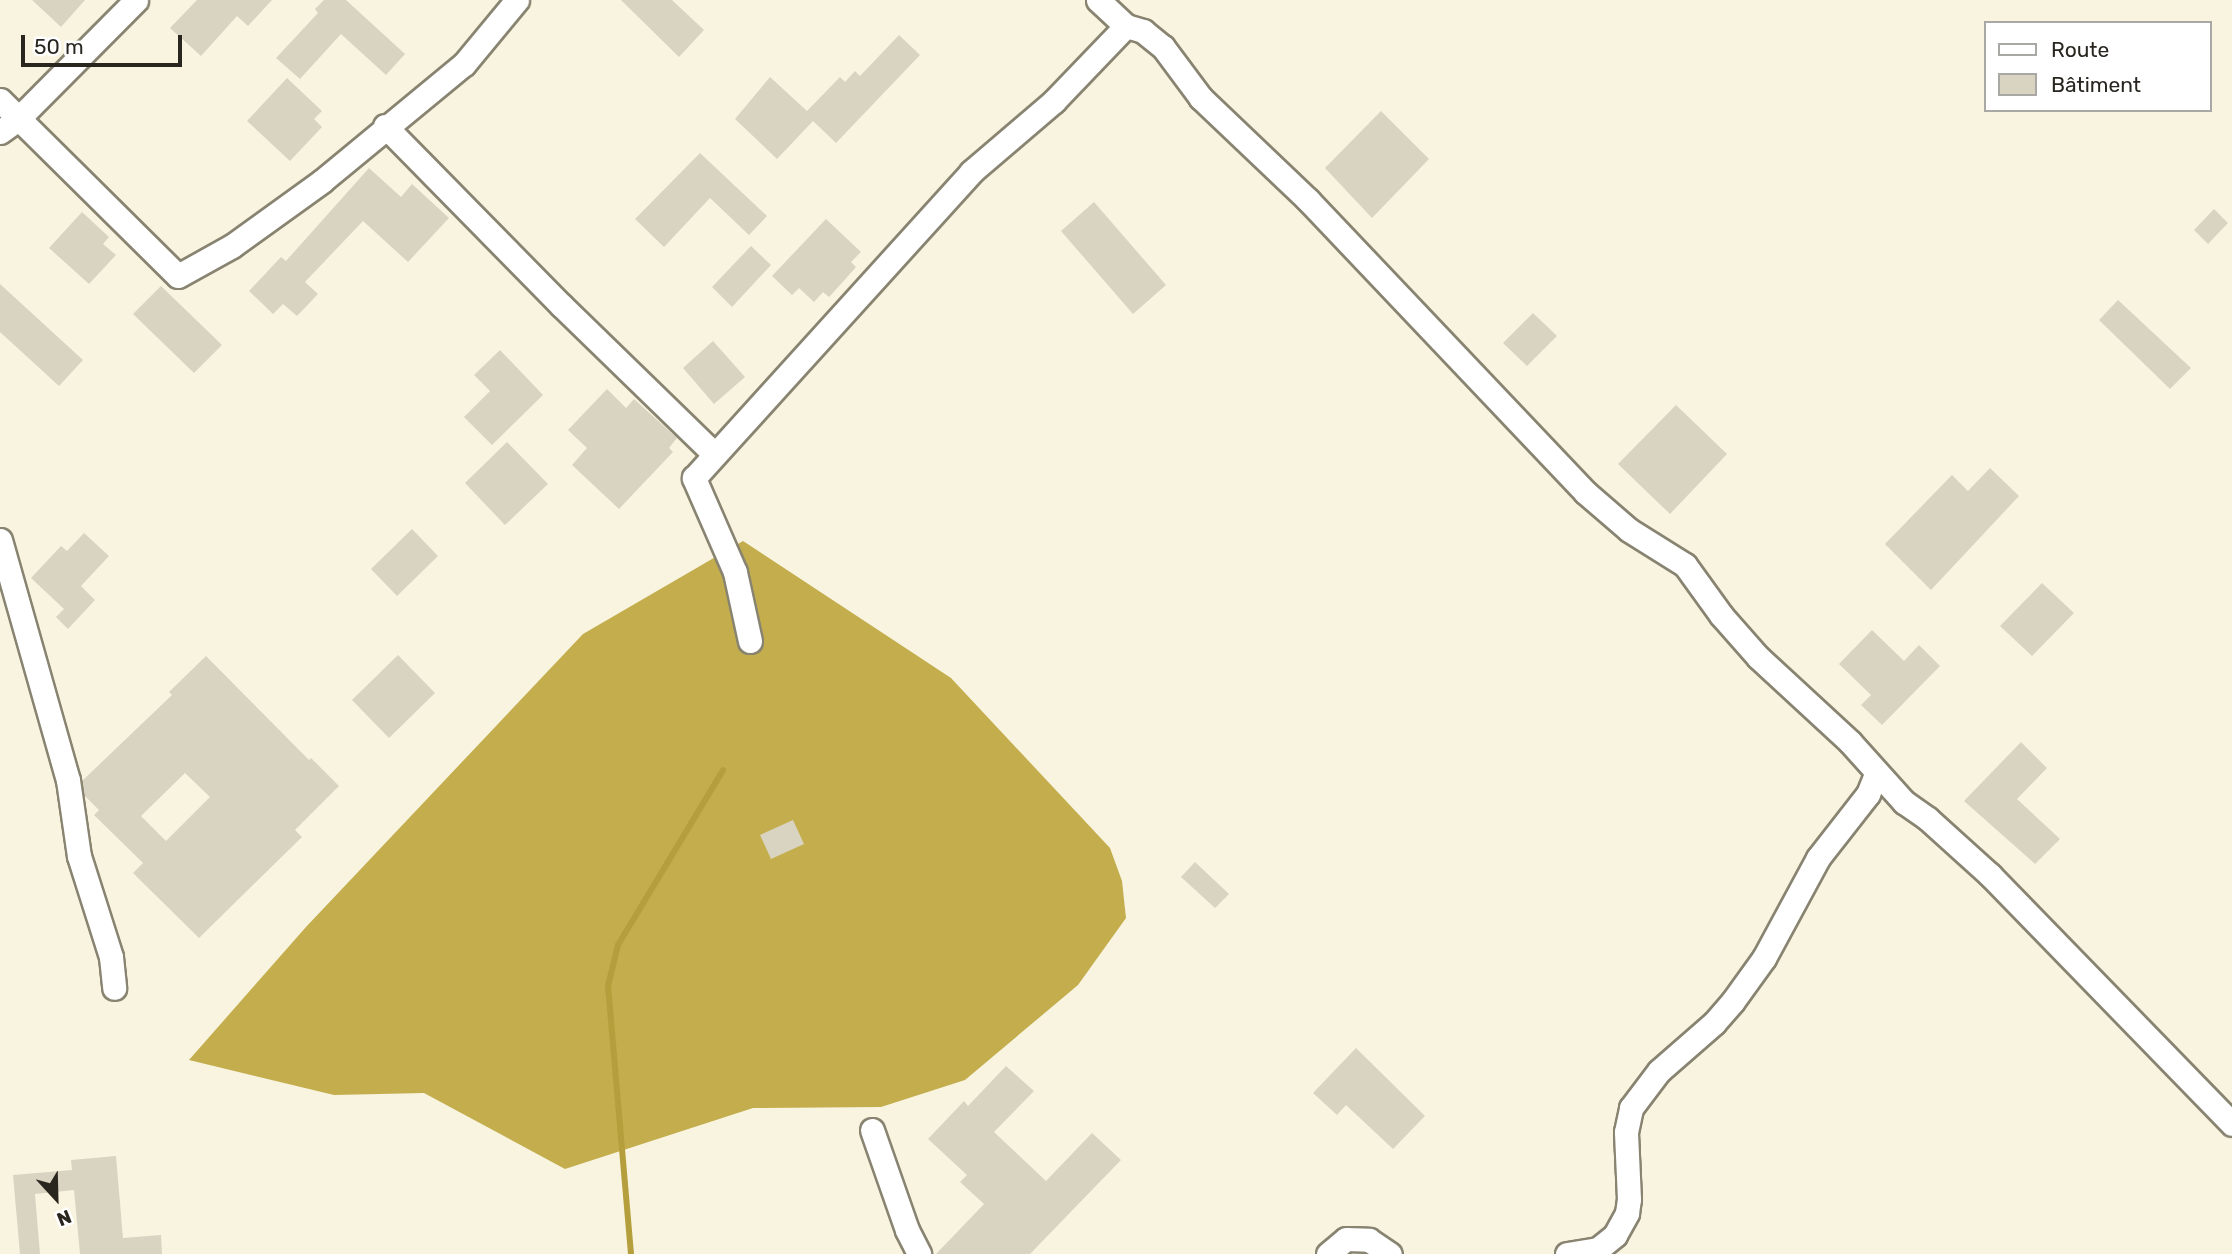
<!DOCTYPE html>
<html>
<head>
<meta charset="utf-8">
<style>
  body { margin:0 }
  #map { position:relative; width:2232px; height:1254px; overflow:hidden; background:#f8f4e0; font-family:Rubik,sans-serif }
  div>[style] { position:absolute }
  .forest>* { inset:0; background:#c3ad4c }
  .stream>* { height:6px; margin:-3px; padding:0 3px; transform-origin:3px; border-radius:3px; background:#b59f3c }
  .building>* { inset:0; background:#d9d4c1 }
  .roads { filter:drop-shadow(2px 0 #888471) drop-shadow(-2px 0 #888471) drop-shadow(0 2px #888471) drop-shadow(0 -2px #888471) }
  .minor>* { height:23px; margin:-11.5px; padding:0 11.5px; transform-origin:11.5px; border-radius:11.5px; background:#fff }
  span { translate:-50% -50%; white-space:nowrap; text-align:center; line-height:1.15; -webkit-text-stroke:6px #fff; paint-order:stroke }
  .legend { position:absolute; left:1984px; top:21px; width:228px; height:91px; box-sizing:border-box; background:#fff; border:2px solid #a9a8a5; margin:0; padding:9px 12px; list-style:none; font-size:21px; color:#28261f }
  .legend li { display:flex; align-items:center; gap:14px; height:35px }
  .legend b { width:35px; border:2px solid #a9a8a5 }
  .north { position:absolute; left:21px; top:1163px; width:70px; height:70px; -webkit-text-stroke:5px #fff; paint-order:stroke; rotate:158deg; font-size:19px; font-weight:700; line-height:28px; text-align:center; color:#28261f }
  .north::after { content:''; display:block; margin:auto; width:24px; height:32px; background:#28261f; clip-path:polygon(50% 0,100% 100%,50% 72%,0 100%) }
  .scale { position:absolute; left:21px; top:35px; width:161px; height:32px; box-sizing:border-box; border:4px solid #28261f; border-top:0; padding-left:9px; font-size:21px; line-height:24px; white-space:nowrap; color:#28261f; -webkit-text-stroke:5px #fff; paint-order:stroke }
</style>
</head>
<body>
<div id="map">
  <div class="forest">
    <div style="clip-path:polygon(743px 541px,951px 678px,1110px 848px,1122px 881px,1126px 918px,1078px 985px,965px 1080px,881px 1107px,753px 1108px,565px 1169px,424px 1093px,334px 1095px,189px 1060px,306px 927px,583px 634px)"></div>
  </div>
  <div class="stream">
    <div style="left:631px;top:1254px;width:269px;rotate:-94.9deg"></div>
    <div style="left:608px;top:986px;width:42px;rotate:-76.3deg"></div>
    <div style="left:618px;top:945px;width:204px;rotate:-59deg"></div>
  </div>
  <div class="building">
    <div style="clip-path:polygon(32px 0,85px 0,61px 27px)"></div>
    <div style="clip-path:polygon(197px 0,272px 0,248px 26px,237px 16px,201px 56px,170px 28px)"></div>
    <div style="clip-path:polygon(324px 0,346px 0,405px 54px,386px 75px,341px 34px,300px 79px,276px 58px,318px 13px,315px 9px)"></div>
    <div style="clip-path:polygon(621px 0,672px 0,704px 30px,679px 57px)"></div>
    <div style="clip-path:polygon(899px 35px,920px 55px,836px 143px,813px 121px,777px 159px,735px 119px,770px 77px,807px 111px,840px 77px,845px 82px,855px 71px,860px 76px)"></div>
    <div style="clip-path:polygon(287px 78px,322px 111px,314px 119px,322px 127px,290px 161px,247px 121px)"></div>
    <div style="clip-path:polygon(1381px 111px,1429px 159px,1372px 218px,1325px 168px)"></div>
    <div style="clip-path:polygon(700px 153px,767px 216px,749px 235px,710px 198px,664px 247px,635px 219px)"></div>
    <div style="clip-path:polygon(369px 168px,401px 197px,412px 184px,449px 218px,408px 262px,363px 221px,305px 282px,318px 294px,297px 316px,283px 304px,273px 314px,249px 291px,281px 257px,286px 261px)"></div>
    <div style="clip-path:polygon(1094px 202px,1166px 285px,1133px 314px,1061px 231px)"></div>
    <div style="clip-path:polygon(2214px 209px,2228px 223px,2208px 244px,2194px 230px)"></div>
    <div style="clip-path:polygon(82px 212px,109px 237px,103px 244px,116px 255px,89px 284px,49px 248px)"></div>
    <div style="clip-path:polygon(826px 219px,861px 252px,851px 262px,856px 267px,841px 284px,829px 297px,823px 292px,814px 302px,799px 288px,792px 295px,772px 276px)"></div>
    <div style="clip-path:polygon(751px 246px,771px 265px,732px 307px,712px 287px)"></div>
    <div style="clip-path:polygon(0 284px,83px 360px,59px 386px,0 332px)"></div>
    <div style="clip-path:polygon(161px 286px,222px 345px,194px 373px,133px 314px)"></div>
    <div style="clip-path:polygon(2118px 300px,2191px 368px,2170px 389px,2099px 320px)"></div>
    <div style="clip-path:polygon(1533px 313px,1557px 336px,1527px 366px,1503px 343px)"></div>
    <div style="clip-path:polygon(713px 341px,745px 377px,714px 404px,683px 368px)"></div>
    <div style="clip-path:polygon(500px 350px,543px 395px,492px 445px,464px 417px,490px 391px,474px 375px)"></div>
    <div style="clip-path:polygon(607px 389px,626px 408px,634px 399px,677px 438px,669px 448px,673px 452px,619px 509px,572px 465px,587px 448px,568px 430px)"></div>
    <div style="clip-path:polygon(1676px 405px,1727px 454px,1670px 514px,1618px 464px)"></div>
    <div style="clip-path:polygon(507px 442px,548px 484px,505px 525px,465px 483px)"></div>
    <div style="clip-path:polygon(1990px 468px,2019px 496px,1931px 590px,1885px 544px,1952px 475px,1968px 491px)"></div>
    <div style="clip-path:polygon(412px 529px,438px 556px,397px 596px,371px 569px)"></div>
    <div style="clip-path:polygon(84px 533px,109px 556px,81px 586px,95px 600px,68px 629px,56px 617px,64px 609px,31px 578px,61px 546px,67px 551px)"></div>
    <div style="clip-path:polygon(2042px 583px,2074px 613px,2032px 656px,2000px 626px)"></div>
    <div style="clip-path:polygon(1872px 630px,1904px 661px,1919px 645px,1940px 666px,1882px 725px,1861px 705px,1871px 695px,1839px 664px)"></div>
    <div style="clip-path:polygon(398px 655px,435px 693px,389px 738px,352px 700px)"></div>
    <div style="clip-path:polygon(evenodd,206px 656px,309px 760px,311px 758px,339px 786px,295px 830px,302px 837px,199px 938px,133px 873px,143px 863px,94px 815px,99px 810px,84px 795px,82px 781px,172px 695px,169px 692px,206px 656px,185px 773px,210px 797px,166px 841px,141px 816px,185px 773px)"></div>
    <div style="clip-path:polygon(2021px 742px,2047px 768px,2017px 799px,2060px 839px,2035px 864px,1964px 801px)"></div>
    <div style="clip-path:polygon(793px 820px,804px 844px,771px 859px,760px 835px)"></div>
    <div style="clip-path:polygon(1195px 862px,1229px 894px,1215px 908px,1181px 877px)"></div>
    <div style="clip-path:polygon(1356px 1048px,1425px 1116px,1393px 1149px,1346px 1105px,1337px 1115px,1313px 1093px)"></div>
    <div style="clip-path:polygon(1006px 1066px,1034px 1091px,994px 1132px,1046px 1181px,1092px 1133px,1121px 1160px,1030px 1254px,936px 1254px,984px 1204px,960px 1182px,967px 1175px,928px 1139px,964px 1101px,968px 1106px)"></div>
    <div style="clip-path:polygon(116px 1156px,123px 1238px,161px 1235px,162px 1254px,80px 1254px,74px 1190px,35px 1194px,40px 1254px,20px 1254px,13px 1175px,72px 1170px,71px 1160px)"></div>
  </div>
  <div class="roads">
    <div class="minor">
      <div style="left:1098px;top:0;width:38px;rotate:43deg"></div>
      <div style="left:1126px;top:26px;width:18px;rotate:16deg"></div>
      <div style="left:1143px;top:31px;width:26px;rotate:39deg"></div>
      <div style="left:1163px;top:47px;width:64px;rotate:53.3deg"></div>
      <div style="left:1201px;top:98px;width:148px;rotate:43.6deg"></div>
      <div style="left:1308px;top:200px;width:402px;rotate:46.5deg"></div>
      <div style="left:1585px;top:492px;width:58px;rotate:40.8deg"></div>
      <div style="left:1629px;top:530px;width:66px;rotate:32deg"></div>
      <div style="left:1685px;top:565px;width:62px;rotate:54.2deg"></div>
      <div style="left:1721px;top:615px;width:56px;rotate:48.6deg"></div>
      <div style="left:1758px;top:657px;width:125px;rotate:42.7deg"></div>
      <div style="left:1850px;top:742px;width:81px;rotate:48deg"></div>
      <div style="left:1904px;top:802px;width:29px;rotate:35deg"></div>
      <div style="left:1928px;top:819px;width:84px;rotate:42.1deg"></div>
      <div style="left:1990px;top:875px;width:347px;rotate:45.8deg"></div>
      <div style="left:0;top:100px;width:250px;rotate:44.7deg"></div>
      <div style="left:178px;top:276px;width:62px;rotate:-29.1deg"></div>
      <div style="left:232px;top:246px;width:111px;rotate:-35.8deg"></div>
      <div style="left:322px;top:181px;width:184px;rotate:-39.5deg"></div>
      <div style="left:464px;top:64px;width:83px;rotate:-50.4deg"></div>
      <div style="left:385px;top:126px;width:252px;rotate:45.5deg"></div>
      <div style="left:562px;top:306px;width:212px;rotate:44.2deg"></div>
      <div style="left:0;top:132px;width:24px;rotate:-36deg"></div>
      <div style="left:19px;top:118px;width:166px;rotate:-45.2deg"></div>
      <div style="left:0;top:540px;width:249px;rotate:74.2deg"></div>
      <div style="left:68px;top:780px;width:77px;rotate:81.8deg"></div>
      <div style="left:79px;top:856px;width:106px;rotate:72.4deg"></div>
      <div style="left:111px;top:957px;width:31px;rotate:84deg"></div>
      <div style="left:750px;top:641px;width:71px;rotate:-102.3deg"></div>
      <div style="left:735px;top:572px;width:103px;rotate:-113.6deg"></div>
      <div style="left:694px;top:478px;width:413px;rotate:-47.8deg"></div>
      <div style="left:971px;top:172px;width:109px;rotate:-40.5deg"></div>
      <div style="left:1054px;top:101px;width:104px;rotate:-46.2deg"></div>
      <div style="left:872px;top:1130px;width:106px;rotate:70.7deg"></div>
      <div style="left:907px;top:1230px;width:27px;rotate:63deg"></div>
      <div style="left:1328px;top:1254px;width:23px;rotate:-40deg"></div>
      <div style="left:1346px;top:1239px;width:23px;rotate:2deg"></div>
      <div style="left:1369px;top:1240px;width:25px;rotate:34deg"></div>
      <div style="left:1567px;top:1254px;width:31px;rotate:-9deg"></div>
      <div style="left:1598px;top:1249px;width:22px;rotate:-39deg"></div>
      <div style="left:1615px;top:1235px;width:25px;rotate:-61deg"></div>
      <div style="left:1627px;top:1213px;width:14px;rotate:-82deg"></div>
      <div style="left:1629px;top:1199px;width:67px;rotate:-92.6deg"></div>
      <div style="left:1626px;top:1132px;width:25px;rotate:-78deg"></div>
      <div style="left:1631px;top:1108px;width:46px;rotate:-52.9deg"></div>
      <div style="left:1659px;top:1071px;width:73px;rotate:-41.1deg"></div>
      <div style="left:1714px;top:1023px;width:29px;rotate:-49deg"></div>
      <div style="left:1733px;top:1001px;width:53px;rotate:-54.2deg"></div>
      <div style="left:1764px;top:958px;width:114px;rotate:-61.6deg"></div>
      <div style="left:1818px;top:858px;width:81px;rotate:-52deg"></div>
      <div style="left:1868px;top:794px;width:22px;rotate:-68deg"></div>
    </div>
  </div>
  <ul class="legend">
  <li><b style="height:9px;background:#fff"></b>Route</li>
  <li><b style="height:19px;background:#d9d4c1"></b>Bâtiment</li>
  </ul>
  <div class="north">N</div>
  <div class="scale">50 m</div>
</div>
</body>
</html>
